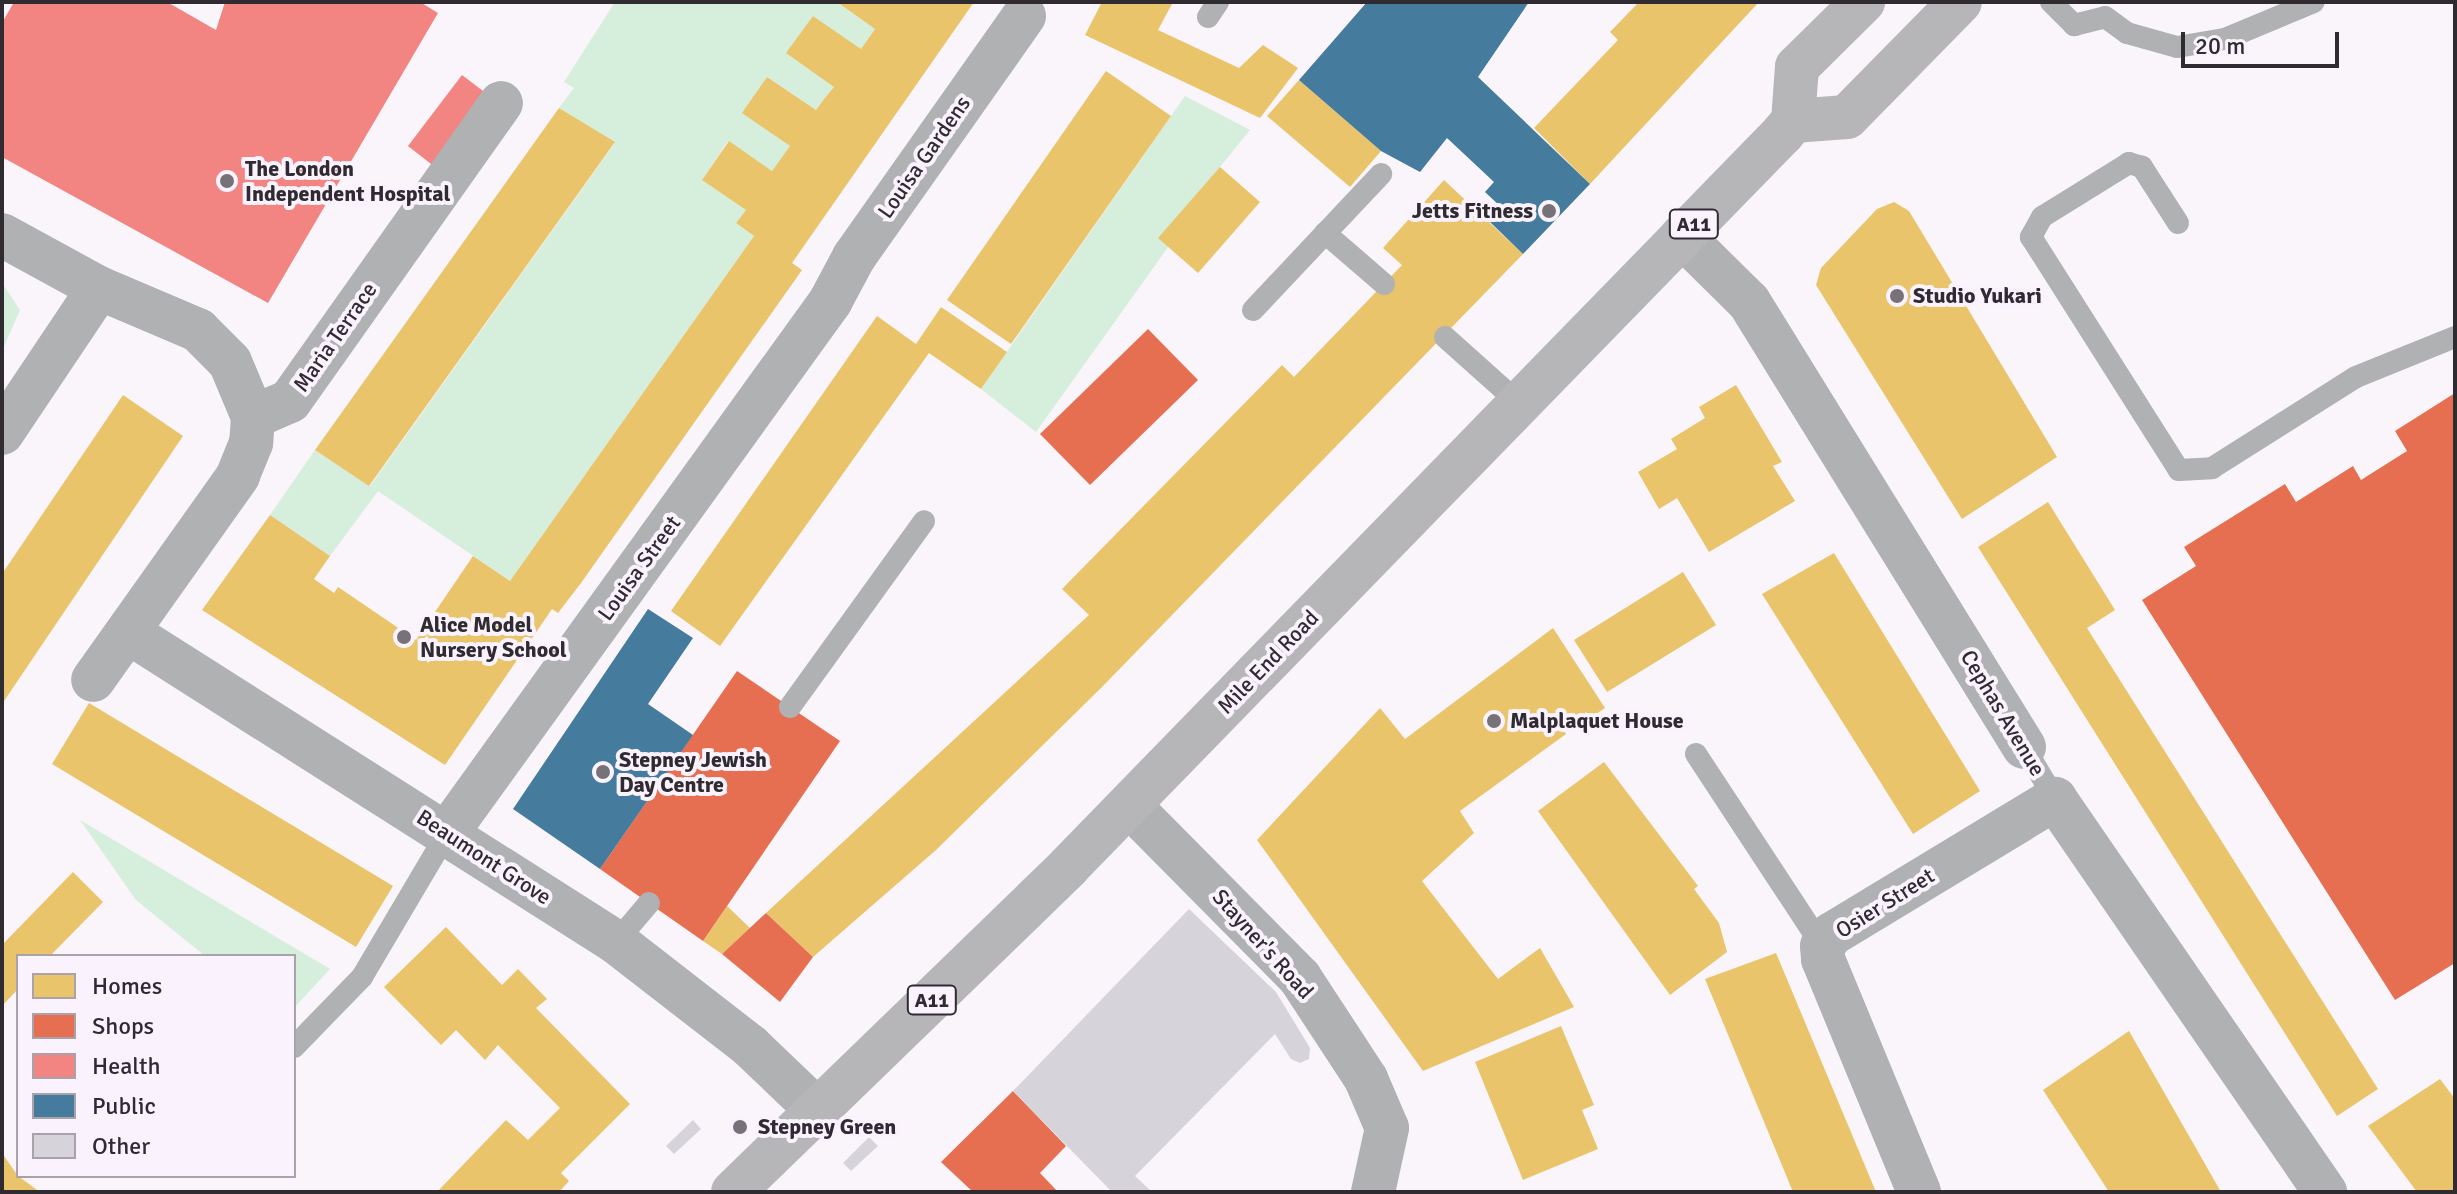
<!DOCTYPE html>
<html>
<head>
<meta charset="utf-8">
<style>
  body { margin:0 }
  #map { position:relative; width:2457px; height:1194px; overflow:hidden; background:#f9f5fa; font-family:Signika,sans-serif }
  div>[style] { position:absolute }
  .green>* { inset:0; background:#d6eedc }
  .homes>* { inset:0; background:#e9c46a }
  .shops>* { inset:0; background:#e76f51 }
  .health>* { inset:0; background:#f28482 }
  .public>* { inset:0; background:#457b9d }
  .building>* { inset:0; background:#d6d4da }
  .service>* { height:22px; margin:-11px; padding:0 11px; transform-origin:11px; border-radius:11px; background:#afb1b2 }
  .minor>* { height:44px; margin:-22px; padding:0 22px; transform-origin:22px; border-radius:22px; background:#afb1b2 }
  .trunk>* { height:44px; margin:-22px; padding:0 22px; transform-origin:22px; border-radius:22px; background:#b6b6b8 }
  .dots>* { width:22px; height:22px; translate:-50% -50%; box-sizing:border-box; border:4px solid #faf2fd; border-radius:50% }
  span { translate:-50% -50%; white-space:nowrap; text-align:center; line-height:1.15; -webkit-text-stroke:8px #faf2fd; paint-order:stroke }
  .shield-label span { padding:2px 6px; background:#faf2fd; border:2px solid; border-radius:6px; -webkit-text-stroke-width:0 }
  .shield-label { font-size:20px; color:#2f2b31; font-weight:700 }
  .street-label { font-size:22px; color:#2f2b31 }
  .poi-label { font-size:22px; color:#2f2b31; font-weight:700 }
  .left { translate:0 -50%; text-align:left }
  .right { translate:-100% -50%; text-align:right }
  .frame { position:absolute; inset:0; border:4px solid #2f2b31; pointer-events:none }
  .legend { position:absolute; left:16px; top:954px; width:280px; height:224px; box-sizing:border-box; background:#faf2fd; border:2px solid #a9a2ab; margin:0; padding:10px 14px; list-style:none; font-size:24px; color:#2f2b31 }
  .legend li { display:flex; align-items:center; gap:16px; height:40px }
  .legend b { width:40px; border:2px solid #a9a2ab }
  .scale { position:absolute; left:2181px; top:32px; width:158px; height:36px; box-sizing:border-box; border:4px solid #2f2b31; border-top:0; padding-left:10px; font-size:24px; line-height:28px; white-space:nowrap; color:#2f2b31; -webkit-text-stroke:6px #faf2fd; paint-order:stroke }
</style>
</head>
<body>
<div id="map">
  <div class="green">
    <div style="clip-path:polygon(615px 2px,837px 2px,875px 29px,861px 49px,813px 16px,787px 53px,834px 87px,824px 99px,816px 110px,767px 77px,743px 113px,790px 146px,772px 171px,728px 141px,702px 180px,746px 210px,736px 223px,754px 236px,510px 581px,378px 491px,330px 556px,270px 515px,315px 450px,370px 486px,615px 143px,559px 108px,574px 88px,564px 82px)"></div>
    <div style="clip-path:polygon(1185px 96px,1250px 130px,1171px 227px,1171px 243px,1036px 432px,981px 389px)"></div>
    <div style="clip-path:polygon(2px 283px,20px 310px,2px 351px)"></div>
    <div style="clip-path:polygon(80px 820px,330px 969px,294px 1008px,294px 956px,205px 956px,136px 900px)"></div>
  </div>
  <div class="homes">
    <div style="clip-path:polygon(837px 2px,974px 2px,792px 263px,802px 270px,581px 583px,558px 613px,552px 609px,445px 765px,202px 610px,270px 515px,330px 556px,314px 579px,334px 593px,338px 587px,416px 640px,473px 556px,510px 581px,754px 236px,736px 223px,746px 210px,702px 180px,729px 141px,772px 171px,790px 146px,742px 113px,767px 77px,816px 110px,824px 99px,834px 87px,786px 53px,813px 16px,861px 49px,875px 29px)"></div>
    <div style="clip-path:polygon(1102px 2px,1173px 2px,1158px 30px,1239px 68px,1263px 45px,1298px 68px,1260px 118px,1085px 35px)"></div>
    <div style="clip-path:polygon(1639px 2px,1759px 2px,1590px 184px,1534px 128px,1618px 40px,1610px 32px)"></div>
    <div style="clip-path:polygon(1106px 71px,1171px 116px,1011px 344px,947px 300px)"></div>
    <div style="clip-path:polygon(1299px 80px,1381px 151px,1350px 187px,1267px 116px)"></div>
    <div style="clip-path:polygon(559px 108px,615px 142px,369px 486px,315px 450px)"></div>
    <div style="clip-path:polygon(1220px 167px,1260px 202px,1198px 273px,1158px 238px)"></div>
    <div style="clip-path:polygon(1444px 180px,1523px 254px,1101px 688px,936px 850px,813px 957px,766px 913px,1089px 615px,1062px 589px,1282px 365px,1294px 377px,1402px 265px,1383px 248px)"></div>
    <div style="clip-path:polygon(1894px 202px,1909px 211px,2057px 457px,1962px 519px,1816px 285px,1821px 268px,1877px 209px)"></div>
    <div style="clip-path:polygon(941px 307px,1007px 352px,981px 389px,929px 353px,720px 646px,671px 611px,877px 316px,916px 344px)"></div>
    <div style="clip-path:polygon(1736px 385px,1782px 462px,1773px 466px,1795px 501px,1709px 552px,1677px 498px,1659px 509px,1638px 472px,1677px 449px,1671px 439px,1705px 418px,1699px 407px)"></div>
    <div style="clip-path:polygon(123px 395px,183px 436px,2px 704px,2px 574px)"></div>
    <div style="clip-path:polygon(2048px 502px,2115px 610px,2087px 628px,2378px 1089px,2337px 1116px,1978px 547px)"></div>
    <div style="clip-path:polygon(1834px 553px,1980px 791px,1913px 834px,1762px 594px)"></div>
    <div style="clip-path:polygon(1683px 572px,1716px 625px,1607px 692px,1574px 640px)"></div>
    <div style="clip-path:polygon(1553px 628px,1605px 708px,1575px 728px,1563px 709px,1554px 714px,1566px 734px,1460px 811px,1474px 833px,1422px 881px,1498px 979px,1540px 948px,1574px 1007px,1423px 1071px,1257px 840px,1380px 708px,1405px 739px)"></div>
    <div style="clip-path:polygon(89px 703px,393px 886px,356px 947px,52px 764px)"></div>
    <div style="clip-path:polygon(1604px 762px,1698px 886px,1694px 889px,1719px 923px,1727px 952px,1670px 995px,1538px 811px)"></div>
    <div style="clip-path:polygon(73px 872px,103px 902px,50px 956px,18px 956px,18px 989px,2px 1006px,2px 945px)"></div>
    <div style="clip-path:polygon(727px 906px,750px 928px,722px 954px,703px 941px)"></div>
    <div style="clip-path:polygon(446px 927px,502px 985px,518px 969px,547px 999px,536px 1008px,630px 1104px,561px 1173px,569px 1181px,559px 1192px,437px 1192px,506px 1120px,528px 1140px,560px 1108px,498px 1045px,485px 1060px,456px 1030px,441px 1045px,384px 987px)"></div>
    <div style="clip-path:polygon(1776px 953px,1876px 1192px,1793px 1192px,1705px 979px)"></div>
    <div style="clip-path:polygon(1561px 1026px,1594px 1105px,1582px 1110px,1598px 1149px,1523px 1180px,1475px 1062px)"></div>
    <div style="clip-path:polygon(2129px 1031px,2221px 1192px,2109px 1192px,2043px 1090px)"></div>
    <div style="clip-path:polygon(2440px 1079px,2455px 1099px,2455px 1192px,2417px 1192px,2368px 1126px)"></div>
    <div style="clip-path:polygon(2px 1153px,18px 1176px,40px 1192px,2px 1192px)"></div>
  </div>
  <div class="shops">
    <div style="clip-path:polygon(1148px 329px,1198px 380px,1090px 485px,1040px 434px)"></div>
    <div style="clip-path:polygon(2455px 393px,2455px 963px,2395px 1000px,2142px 600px,2196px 566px,2184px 547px,2285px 484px,2296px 502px,2353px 466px,2361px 480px,2407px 451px,2395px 431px)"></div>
    <div style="clip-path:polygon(737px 671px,840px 741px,703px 941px,600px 869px)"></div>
    <div style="clip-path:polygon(766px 913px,813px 957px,780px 1002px,722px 954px)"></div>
    <div style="clip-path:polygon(1013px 1091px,1066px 1146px,1040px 1173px,1058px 1192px,973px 1192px,941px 1162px)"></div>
  </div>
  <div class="health">
    <div style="clip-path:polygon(14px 2px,167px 2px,216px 30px,225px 2px,420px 2px,438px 13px,268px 303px,2px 157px,2px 23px)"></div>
    <div style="clip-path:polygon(462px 75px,491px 97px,440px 171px,408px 146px)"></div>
  </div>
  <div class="public">
    <div style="clip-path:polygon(1367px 2px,1529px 2px,1478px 77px,1590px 184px,1523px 254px,1489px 221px,1502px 208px,1485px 192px,1494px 182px,1447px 138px,1420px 172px,1381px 151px,1299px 80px)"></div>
    <div style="clip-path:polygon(648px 609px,693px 638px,648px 704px,693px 735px,600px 869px,513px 809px)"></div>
  </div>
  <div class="building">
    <div style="clip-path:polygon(1189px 909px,1276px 992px,1310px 1048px,1309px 1059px,1300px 1063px,1291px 1059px,1275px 1034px,1135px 1176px,1152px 1192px,1112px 1192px,1013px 1091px)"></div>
    <div style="clip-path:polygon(693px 1120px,701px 1129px,674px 1154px,666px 1146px)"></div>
    <div style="clip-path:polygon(869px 1137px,878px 1146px,851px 1171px,843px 1163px)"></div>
  </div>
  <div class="service">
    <div style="left:2051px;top:2px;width:33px;rotate:45deg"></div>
    <div style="left:2074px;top:25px;width:32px;rotate:-14deg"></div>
    <div style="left:1208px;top:17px;width:18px;rotate:-56deg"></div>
    <div style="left:2105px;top:17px;width:27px;rotate:36deg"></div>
    <div style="left:2127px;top:33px;width:52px;rotate:15.6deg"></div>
    <div style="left:2177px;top:47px;width:49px;rotate:-9.5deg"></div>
    <div style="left:2225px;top:39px;width:96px;rotate:-22.6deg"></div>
    <div style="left:2178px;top:223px;width:67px;rotate:-122.7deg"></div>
    <div style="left:2142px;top:167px;width:14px;rotate:-163deg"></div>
    <div style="left:2129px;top:163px;width:102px;rotate:148.2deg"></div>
    <div style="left:2042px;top:217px;width:23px;rotate:119deg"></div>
    <div style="left:2031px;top:237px;width:276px;rotate:57.6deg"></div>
    <div style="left:2179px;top:470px;width:33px;rotate:-3deg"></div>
    <div style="left:2212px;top:468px;width:170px;rotate:-32.3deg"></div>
    <div style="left:2356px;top:377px;width:107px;rotate:-22deg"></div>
    <div style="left:1325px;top:233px;width:78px;rotate:40.8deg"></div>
    <div style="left:1253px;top:310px;width:187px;rotate:-46.7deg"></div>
    <div style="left:1445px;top:337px;width:101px;rotate:41.8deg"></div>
    <div style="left:790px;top:707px;width:229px;rotate:-54.2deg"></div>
    <div style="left:2024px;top:747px;width:61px;rotate:59.2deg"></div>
    <div style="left:1696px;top:754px;width:230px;rotate:56.7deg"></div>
    <div style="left:616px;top:942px;width:51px;rotate:-49.8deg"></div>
    <div style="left:294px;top:1047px;width:98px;rotate:-45.8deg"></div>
    <div style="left:362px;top:977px;width:167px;rotate:-59.4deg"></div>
  </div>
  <div class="minor">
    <div style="left:2px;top:235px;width:111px;rotate:28.7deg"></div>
    <div style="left:99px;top:288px;width:108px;rotate:23deg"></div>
    <div style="left:198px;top:330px;width:45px;rotate:45deg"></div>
    <div style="left:230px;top:362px;width:60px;rotate:67.3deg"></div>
    <div style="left:253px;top:417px;width:26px;rotate:94deg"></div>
    <div style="left:251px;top:443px;width:35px;rotate:112deg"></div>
    <div style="left:238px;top:476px;width:250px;rotate:125.4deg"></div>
    <div style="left:1682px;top:236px;width:94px;rotate:44.6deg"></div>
    <div style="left:1749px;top:302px;width:523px;rotate:58.28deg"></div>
    <div style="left:253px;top:417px;width:40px;rotate:-23.4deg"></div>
    <div style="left:290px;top:401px;width:365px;rotate:-54.7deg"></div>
    <div style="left:2px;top:433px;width:174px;rotate:-56.2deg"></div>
    <div style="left:128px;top:632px;width:578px;rotate:32.43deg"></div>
    <div style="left:616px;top:942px;width:170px;rotate:37.8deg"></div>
    <div style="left:750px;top:1046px;width:94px;rotate:43.7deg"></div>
    <div style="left:1129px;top:805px;width:243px;rotate:45.3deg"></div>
    <div style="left:1300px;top:978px;width:121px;rotate:56.8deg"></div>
    <div style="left:1366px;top:1079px;width:53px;rotate:66.8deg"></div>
    <div style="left:1387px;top:1128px;width:66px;rotate:102.3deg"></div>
    <div style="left:447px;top:833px;width:655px;rotate:-54.2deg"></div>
    <div style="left:830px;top:302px;width:51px;rotate:-61.9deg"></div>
    <div style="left:854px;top:257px;width:295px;rotate:-54.8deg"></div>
    <div style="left:1919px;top:1192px;width:252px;rotate:-112.4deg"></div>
    <div style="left:1823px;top:959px;width:13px;rotate:-94deg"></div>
    <div style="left:1822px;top:946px;width:16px;rotate:-50deg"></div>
    <div style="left:1832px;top:934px;width:261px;rotate:-31.2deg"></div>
    <div style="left:2055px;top:799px;width:477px;rotate:55.5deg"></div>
  </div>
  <div class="trunk">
    <div style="left:1793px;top:121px;width:54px;rotate:-4.2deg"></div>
    <div style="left:1847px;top:117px;width:161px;rotate:-45.5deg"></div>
    <div style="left:733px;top:1192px;width:467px;rotate:-44.1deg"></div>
    <div style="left:1068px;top:867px;width:1025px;rotate:-45.75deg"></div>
    <div style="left:1783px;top:133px;width:16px;rotate:-50deg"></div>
    <div style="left:1793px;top:121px;width:54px;rotate:-85.8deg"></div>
    <div style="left:1797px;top:67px;width:93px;rotate:-44.6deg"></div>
  </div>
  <div class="dots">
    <div style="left:227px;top:181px;background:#767277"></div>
    <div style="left:1549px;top:211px;background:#767277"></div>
    <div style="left:1897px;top:296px;background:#767277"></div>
    <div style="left:404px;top:637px;background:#767277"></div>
    <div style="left:1494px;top:721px;background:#767277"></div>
    <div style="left:603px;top:772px;background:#767277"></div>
    <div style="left:740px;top:1127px;background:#767277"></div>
  </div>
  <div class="shield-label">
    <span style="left:1694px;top:224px">A11</span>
    <span style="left:932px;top:1000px">A11</span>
  </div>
  <div class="street-label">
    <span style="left:924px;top:157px;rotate:-55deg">Louisa Gardens</span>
    <span style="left:335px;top:337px;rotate:-55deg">Maria Terrace</span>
    <span style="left:639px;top:568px;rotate:-54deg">Louisa Street</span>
    <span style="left:1268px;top:662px;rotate:-46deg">Mile End Road</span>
    <span style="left:2003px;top:713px;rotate:59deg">Cephas Avenue</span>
    <span style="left:484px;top:857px;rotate:33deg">Beaumont Grove</span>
    <span style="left:1885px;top:903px;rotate:-32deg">Osier Street</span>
    <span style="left:1263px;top:944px;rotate:48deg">Stayner's Road</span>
  </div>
  <div class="poi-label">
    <span class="left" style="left:245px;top:181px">The London<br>Independent Hospital</span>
    <span class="right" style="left:1533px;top:211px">Jetts Fitness</span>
    <span class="left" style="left:1913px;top:296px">Studio Yukari</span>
    <span class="left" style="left:420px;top:637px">Alice Model<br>Nursery School</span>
    <span class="left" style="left:1510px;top:721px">Malplaquet House</span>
    <span class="left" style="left:619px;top:772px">Stepney Jewish<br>Day Centre</span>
    <span class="left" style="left:758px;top:1127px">Stepney Green</span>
  </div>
  <div class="frame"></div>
  <ul class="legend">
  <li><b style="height:22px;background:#e9c46a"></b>Homes</li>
  <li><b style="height:22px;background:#e76f51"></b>Shops</li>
  <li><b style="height:22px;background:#f28482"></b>Health</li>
  <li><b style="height:22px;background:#457b9d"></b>Public</li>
  <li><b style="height:22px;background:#d6d4da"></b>Other</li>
  </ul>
  <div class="scale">20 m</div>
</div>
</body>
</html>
